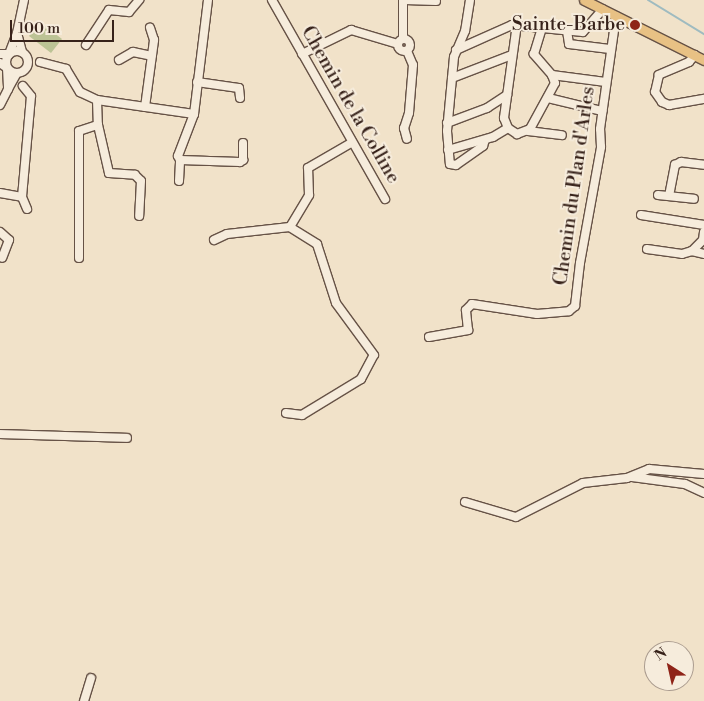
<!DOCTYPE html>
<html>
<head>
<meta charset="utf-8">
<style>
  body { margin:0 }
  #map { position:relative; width:704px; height:701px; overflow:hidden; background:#f1e2c9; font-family:"Libre Bodoni",serif }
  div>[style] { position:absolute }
  .green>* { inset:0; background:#bcc395 }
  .stream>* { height:2px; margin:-1px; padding:0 1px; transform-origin:1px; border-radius:1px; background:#9fbbc0 }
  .roads { filter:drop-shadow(1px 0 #665246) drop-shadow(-1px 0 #665246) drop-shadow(0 1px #665246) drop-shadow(0 -1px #665246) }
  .minor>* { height:8px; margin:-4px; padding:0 4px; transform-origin:4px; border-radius:4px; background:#f6ecdc }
  .minor>.ring { margin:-4px; padding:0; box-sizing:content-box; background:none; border:8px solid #f6ecdc; border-radius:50% }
  .major>* { height:9px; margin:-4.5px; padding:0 4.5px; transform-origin:4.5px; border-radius:4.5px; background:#e8c184 }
  .dots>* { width:14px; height:14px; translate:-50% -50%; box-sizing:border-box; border:2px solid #f6ecdc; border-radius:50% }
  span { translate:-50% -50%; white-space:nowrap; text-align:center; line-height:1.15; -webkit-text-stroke:4px #f6ecdc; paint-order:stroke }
  .poi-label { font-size:19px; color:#37221a }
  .right { translate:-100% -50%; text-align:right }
  .street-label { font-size:19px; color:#37221a }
  .north { position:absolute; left:644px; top:641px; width:50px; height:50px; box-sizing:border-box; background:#f6ecdc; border:1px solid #aa9b8e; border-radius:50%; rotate:325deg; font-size:14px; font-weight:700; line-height:20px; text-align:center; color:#37221a }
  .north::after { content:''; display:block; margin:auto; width:18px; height:22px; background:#8f2418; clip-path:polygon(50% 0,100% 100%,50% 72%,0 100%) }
  .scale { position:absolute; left:10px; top:20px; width:104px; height:22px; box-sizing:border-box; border:2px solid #37221a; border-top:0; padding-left:6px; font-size:15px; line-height:18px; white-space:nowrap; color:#37221a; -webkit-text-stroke:4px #f6ecdc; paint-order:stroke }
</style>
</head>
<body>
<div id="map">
  <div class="green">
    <div style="clip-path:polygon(40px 22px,62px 39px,51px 53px,29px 36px)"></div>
  </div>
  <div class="stream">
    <div style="left:648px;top:0;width:66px;rotate:31.3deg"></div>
  </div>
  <div class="roads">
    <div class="minor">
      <div style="left:208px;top:0;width:115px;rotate:97deg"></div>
      <div style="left:194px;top:114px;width:45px;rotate:110.9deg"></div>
      <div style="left:178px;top:156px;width:4px;rotate:63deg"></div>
      <div style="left:180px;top:160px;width:60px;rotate:1.9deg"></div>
      <div style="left:240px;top:162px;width:4px;rotate:-34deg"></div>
      <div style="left:243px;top:160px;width:17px;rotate:-90deg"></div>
      <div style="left:272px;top:0;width:229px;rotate:60.4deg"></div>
      <div style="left:403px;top:0;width:39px;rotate:90deg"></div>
      <div style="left:405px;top:0;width:31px;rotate:2deg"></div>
      <div style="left:470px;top:0;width:31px;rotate:99deg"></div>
      <div style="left:465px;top:31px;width:28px;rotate:113deg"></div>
      <div style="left:454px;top:57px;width:74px;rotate:95.4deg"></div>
      <div style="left:447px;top:131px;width:33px;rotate:85deg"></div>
      <div style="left:450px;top:164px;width:6px;rotate:9deg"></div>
      <div style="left:456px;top:165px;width:33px;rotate:-35deg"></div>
      <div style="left:483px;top:146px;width:6px;rotate:-72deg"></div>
      <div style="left:517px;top:24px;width:95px;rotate:97.9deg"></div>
      <div style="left:504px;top:118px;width:11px;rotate:68deg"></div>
      <div style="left:508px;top:128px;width:11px;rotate:34deg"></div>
      <div style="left:517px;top:134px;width:14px;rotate:-21deg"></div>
      <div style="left:530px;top:129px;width:52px;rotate:-61.5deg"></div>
      <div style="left:555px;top:83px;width:9px;rotate:-111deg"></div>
      <div style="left:552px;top:75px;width:28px;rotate:-131deg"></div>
      <div style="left:534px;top:54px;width:27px;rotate:-73deg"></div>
      <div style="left:567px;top:31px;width:13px;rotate:81deg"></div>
      <div style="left:569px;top:44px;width:41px;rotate:7deg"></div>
      <div style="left:17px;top:33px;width:34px;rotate:-78deg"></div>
      <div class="ring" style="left:398px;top:39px;width:4px;height:4px"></div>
      <div style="left:86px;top:45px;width:42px;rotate:-56.7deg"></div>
      <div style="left:109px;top:10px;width:20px;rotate:6deg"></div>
      <div style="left:129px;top:12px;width:16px;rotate:-50deg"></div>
      <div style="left:456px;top:50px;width:61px;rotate:-24.1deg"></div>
      <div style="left:512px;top:25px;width:71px;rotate:5.6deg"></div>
      <div style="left:583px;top:32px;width:30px;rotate:-49deg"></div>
      <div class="ring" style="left:6px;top:51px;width:14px;height:14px"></div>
      <div style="left:407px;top:51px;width:15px;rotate:67deg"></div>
      <div style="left:413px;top:65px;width:48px;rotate:94.8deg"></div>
      <div style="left:409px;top:113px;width:16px;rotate:108deg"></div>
      <div style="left:404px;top:128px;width:11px;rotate:75deg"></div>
      <div style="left:0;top:54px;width:9px"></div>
      <div style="left:9px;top:54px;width:22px;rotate:-69deg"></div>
      <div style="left:17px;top:33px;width:20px;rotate:75deg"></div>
      <div style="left:302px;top:54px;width:55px;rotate:-26.1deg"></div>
      <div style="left:351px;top:30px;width:49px;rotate:16.6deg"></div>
      <div style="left:695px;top:55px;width:9px;rotate:131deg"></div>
      <div style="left:689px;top:62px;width:33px;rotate:157deg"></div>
      <div style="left:659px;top:75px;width:17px;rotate:103deg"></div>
      <div style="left:655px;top:92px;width:12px;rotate:55deg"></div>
      <div style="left:662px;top:102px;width:8px;rotate:23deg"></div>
      <div style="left:669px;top:105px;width:36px;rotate:-10deg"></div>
      <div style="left:119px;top:60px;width:16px;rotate:-30deg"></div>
      <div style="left:133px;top:52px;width:19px;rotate:12deg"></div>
      <div style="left:40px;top:62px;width:27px;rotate:15deg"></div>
      <div style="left:66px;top:69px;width:27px;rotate:59deg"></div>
      <div style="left:80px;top:92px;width:19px;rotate:25deg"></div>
      <div style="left:97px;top:100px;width:98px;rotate:8.2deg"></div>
      <div style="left:0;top:63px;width:9px;rotate:36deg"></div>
      <div style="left:7px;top:68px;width:21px;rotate:87deg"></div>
      <div style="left:8px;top:89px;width:18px;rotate:-61deg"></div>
      <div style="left:552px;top:75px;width:54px;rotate:7.4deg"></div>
      <div style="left:452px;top:78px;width:64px;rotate:-21deg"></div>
      <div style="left:197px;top:82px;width:42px;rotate:8.1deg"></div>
      <div style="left:239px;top:88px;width:10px;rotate:84deg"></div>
      <div style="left:548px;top:98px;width:56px;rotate:13.5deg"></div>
      <div style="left:97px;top:100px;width:25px;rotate:88deg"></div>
      <div style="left:98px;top:125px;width:49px;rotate:77.1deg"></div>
      <div style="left:109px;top:173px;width:26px;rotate:4deg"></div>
      <div style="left:135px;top:175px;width:8px;rotate:45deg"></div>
      <div style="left:141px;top:181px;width:35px;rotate:93deg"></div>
      <div style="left:0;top:105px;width:18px;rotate:-63deg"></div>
      <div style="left:145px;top:107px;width:68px;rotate:-82.3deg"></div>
      <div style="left:154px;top:40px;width:13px;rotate:-108deg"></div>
      <div style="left:447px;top:123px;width:43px;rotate:-20.6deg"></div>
      <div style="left:487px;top:108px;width:24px;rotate:-33deg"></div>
      <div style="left:528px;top:131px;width:34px;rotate:7deg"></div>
      <div style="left:448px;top:150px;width:47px;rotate:-16.1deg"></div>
      <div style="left:493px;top:137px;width:17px;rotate:-31deg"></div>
      <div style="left:179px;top:181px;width:21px;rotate:-87deg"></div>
      <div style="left:0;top:193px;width:22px;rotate:10deg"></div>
      <div style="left:22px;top:197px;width:101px;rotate:-84.9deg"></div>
      <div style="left:31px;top:96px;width:13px;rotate:-129deg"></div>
      <div style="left:658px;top:195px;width:36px;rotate:6deg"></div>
      <div style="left:669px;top:196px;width:32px;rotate:-79deg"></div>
      <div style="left:675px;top:165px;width:7px;rotate:-27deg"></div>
      <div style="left:681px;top:162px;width:23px;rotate:7deg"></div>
      <div style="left:22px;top:197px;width:13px;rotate:67deg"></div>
      <div style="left:641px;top:215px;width:64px;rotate:9deg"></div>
      <div style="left:0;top:232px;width:12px;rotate:42deg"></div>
      <div style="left:9px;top:240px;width:19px;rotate:111deg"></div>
      <div style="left:214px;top:240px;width:14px;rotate:-25deg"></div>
      <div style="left:227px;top:234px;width:63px;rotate:-6.3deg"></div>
      <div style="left:290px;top:227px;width:37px;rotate:-59deg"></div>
      <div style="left:309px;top:195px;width:27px;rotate:-92deg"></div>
      <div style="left:308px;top:168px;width:50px;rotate:-30.2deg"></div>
      <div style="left:647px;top:249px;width:35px;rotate:8deg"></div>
      <div style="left:682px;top:254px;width:10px;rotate:-17deg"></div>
      <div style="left:692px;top:251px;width:16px;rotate:-45deg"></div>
      <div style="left:703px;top:240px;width:8px;rotate:-83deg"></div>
      <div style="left:692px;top:251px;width:12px;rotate:14deg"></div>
      <div style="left:79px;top:258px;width:127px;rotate:-90deg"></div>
      <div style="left:79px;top:131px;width:20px;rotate:-18deg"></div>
      <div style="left:429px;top:337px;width:40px;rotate:-10deg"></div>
      <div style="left:468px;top:330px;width:20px;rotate:-96deg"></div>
      <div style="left:466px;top:310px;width:8px;rotate:-45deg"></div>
      <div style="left:472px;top:304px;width:66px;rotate:8.7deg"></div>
      <div style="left:537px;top:314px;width:32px;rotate:-5deg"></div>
      <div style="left:569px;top:311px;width:8px;rotate:-40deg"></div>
      <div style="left:575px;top:306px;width:43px;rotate:-83.4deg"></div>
      <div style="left:580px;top:263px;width:118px;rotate:-79.7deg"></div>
      <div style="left:601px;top:147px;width:18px;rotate:-93deg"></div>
      <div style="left:600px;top:129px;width:114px;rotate:-81.9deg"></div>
      <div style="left:286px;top:413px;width:16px;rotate:7deg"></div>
      <div style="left:302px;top:415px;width:69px;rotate:-31.4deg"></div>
      <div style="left:361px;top:379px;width:27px;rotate:-62deg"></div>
      <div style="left:374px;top:355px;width:64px;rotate:-126.2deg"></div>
      <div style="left:336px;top:303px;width:62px;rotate:-107.9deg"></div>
      <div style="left:317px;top:244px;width:32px;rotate:-148deg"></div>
      <div style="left:0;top:434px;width:127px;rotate:1.8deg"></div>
      <div style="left:632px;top:477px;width:53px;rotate:7.5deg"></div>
      <div style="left:685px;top:484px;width:21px;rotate:25deg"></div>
      <div style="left:465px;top:502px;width:53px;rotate:16.4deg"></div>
      <div style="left:516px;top:517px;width:75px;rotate:-26.9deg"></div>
      <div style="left:583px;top:483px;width:44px;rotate:-6.5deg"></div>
      <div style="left:627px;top:478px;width:24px;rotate:-22deg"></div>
      <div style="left:649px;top:469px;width:55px;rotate:5.2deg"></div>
      <div style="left:84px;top:701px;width:24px;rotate:-73deg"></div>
    </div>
    <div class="major">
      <div style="left:584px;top:0;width:134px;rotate:26.6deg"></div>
    </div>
  </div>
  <div class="dots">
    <div style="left:635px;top:25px;background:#8f2418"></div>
  </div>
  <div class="poi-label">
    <span class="right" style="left:625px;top:25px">Sainte-Barbe</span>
  </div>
  <div class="street-label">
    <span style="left:350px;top:105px;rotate:60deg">Chemin de la Colline</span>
    <span style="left:575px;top:186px;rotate:-82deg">Chemin du Plan d'Arles</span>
  </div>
  <div class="north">N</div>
  <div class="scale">100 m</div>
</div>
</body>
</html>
